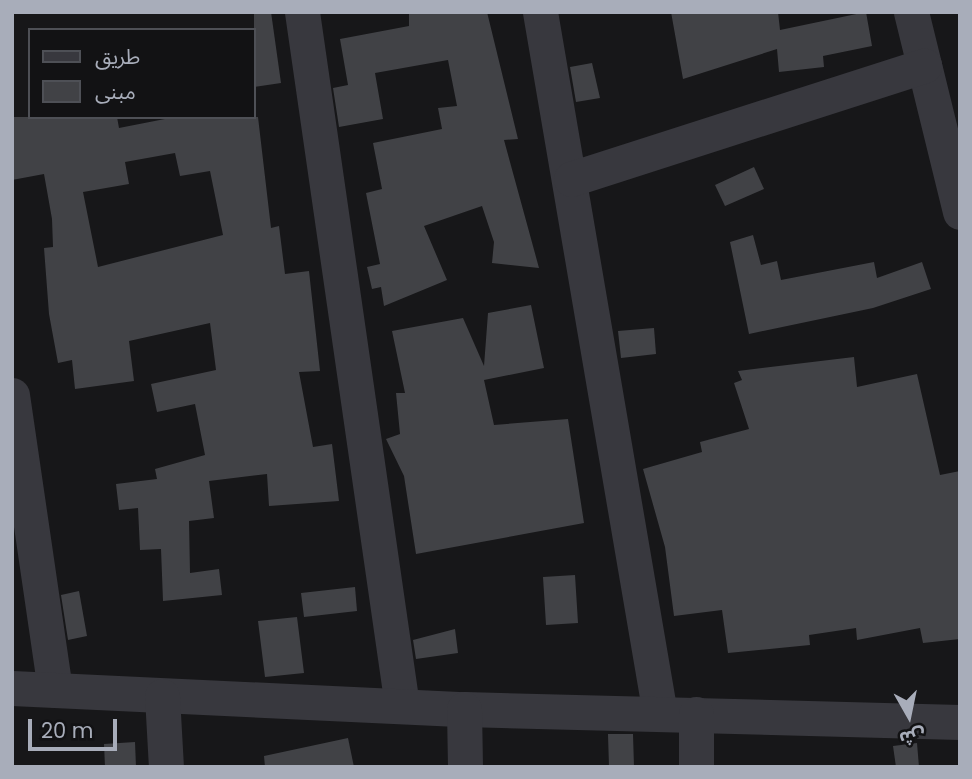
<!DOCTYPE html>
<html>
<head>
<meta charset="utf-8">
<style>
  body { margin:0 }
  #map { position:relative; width:972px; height:779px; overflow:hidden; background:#171719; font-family:Poppins,"Noto Sans Arabic",sans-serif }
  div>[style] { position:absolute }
  .building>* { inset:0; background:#414246 }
  .minor>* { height:35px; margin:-17.5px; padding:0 17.5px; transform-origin:17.5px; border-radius:17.5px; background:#38383e }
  span { translate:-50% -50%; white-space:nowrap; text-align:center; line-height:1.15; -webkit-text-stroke:5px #121214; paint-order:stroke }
  .frame { position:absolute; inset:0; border:14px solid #a8adba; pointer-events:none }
  .legend { position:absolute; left:28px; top:28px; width:228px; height:91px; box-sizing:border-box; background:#121214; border:2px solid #4e5056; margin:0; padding:9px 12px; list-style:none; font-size:21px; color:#a8adba }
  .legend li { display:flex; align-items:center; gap:14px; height:35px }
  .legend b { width:35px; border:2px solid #4e5056 }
  .north { position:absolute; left:874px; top:681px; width:70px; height:70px; -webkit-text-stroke:5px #121214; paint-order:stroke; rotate:171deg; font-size:19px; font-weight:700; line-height:28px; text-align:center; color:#a8adba }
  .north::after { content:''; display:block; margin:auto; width:24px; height:32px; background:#a8adba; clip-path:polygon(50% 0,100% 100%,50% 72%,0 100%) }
  .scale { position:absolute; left:28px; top:719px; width:89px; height:32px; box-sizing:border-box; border:4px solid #a8adba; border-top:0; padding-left:9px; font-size:21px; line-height:24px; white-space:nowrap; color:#a8adba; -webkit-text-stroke:5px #121214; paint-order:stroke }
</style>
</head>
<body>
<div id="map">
  <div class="building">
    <div style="clip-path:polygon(254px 12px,271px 12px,281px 83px,254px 87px)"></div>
    <div style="clip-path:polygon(409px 12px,487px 12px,518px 139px,504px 140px,539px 268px,492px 263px,494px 242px,482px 206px,424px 226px,447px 280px,384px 306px,381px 287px,372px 289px,367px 267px,380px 264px,366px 193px,382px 189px,373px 143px,442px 129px,438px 108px,457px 106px,448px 60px,375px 73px,383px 119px,339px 127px,333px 88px,348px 85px,340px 39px,409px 26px)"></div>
    <div style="clip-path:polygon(671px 12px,778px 12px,780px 30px,866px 12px,872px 46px,823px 56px,824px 67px,779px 72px,777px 49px,683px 79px)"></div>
    <div style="clip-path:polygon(592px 63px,600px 98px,576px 102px,570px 67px)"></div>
    <div style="clip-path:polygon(evenodd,12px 117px,117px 117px,119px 128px,175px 117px,258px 117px,271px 228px,279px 226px,285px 274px,309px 271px,320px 371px,299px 372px,313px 447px,332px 444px,339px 501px,269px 506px,267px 474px,209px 481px,214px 518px,189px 521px,190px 573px,219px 569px,222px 595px,163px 601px,161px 549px,140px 550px,138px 508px,119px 510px,116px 484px,157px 479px,155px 469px,205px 455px,195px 404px,157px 412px,151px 384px,216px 370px,210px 323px,129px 341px,134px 381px,75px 389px,72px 360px,58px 363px,49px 314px,44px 248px,53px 247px,52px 219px,44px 174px,12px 180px,12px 117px,175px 153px,180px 176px,210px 171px,223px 235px,98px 267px,83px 192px,129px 184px,125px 162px,175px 153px)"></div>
    <div style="clip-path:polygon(754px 167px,764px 189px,725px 206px,715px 185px)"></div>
    <div style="clip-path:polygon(753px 235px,761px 265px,777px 261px,781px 280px,874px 262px,877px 278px,922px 262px,931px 289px,873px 308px,749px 334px,730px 242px)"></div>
    <div style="clip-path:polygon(531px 305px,544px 368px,484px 380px,494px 425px,568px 419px,584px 523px,416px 554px,404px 476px,386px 439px,400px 434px,396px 393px,405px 393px,392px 331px,463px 318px,484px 366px,488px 313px)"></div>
    <div style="clip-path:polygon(654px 328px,656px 354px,621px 358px,618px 331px)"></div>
    <div style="clip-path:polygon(854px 357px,857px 387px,917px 374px,940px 475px,960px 471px,960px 639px,923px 643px,920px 628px,857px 640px,856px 628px,809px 635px,810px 645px,728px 653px,722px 610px,674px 616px,665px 547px,643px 469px,702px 452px,700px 442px,749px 429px,734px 383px,742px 380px,738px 371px)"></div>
    <div style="clip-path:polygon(575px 575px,578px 623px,546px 625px,543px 577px)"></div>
    <div style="clip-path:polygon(355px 587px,357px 611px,304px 617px,301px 593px)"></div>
    <div style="clip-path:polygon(79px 591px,87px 636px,68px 640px,61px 595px)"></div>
    <div style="clip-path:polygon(297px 617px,304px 673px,265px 677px,258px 621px)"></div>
    <div style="clip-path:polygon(455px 629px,458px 653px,416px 659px,413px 640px)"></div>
    <div style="clip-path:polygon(608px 734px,633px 734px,634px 767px,609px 767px)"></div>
    <div style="clip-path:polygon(348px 738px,354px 767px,265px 767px,264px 756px)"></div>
    <div style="clip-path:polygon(135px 742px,136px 767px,105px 767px,104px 744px)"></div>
    <div style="clip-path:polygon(917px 743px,919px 767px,896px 767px,893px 746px)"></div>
  </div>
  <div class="minor">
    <div style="left:302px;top:12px;width:701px;rotate:81.8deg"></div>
    <div style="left:540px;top:12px;width:712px;rotate:80.3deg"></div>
    <div style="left:911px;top:12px;width:206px;rotate:76.2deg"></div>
    <div style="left:571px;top:179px;width:371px;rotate:-17.8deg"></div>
    <div style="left:12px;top:395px;width:298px;rotate:81.7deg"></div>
    <div style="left:12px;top:688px;width:452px;rotate:2.7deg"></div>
    <div style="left:464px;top:709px;width:496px;rotate:1.5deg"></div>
    <div style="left:162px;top:696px;width:71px;rotate:86.8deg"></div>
    <div style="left:464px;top:709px;width:58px;rotate:89deg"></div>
    <div style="left:696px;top:714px;width:53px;rotate:90deg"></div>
  </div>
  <div class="frame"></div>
  <ul class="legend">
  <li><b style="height:9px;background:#38383e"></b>طريق</li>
  <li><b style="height:19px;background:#414246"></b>مبنى</li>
  </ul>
  <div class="north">ش</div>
  <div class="scale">20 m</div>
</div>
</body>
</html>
